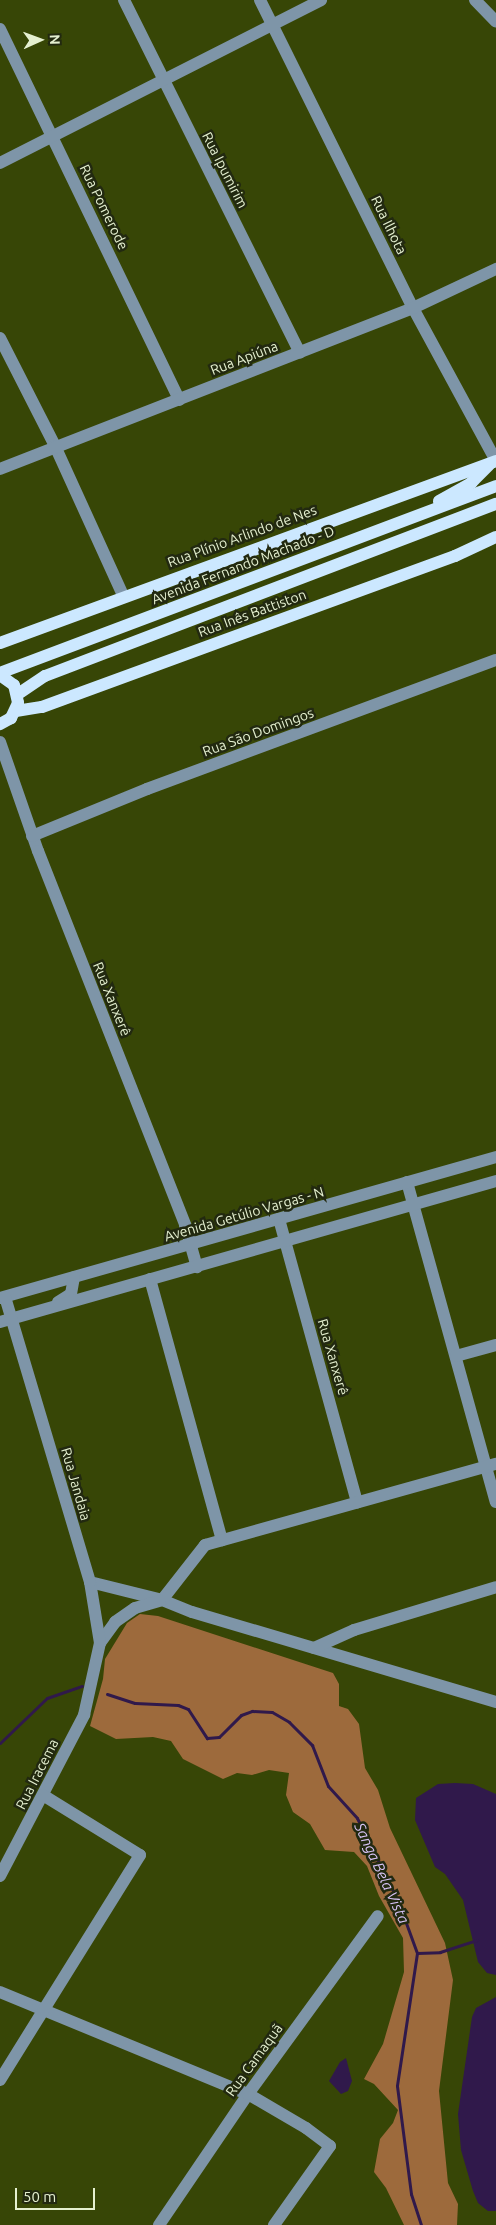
<!DOCTYPE html>
<html>
<head>
<meta charset="utf-8">
<style>
  body { margin:0 }
  #map { position:relative; width:496px; height:2225px; overflow:hidden; background:#374606; font-family:Ubuntu,sans-serif }
  div>[style] { position:absolute }
  .forest>* { inset:0; background:#9d6a3c }
  .water>* { inset:0; background:#30194b }
  .stream>* { height:3px; margin:-1.5px; padding:0 1.5px; transform-origin:1.5px; border-radius:1.5px; background:#30194b }
  .minor>* { height:12px; margin:-6px; padding:0 6px; transform-origin:6px; border-radius:6px; background:#7e95a8 }
  .major>* { height:12px; margin:-6px; padding:0 6px; transform-origin:6px; border-radius:6px; background:#cce8ff }
  span { translate:-50% -50%; white-space:nowrap; text-align:center; line-height:1.15; -webkit-text-stroke:5px #222910; paint-order:stroke }
  .street-label { font-size:14px; color:#e5f0d0 }
  .water-label { font-size:15px; color:#d6c2f5; font-style:italic }
  .north { position:absolute; left:15px; top:15px; width:50px; height:50px; -webkit-text-stroke:4px #222910; paint-order:stroke; rotate:88deg; font-size:14px; font-weight:700; line-height:20px; text-align:center; color:#e5f0d0 }
  .north::after { content:''; display:block; margin:auto; width:18px; height:22px; background:#e5f0d0; clip-path:polygon(50% 0,100% 100%,50% 72%,0 100%) }
  .scale { position:absolute; left:15px; top:2188px; width:80px; height:22px; box-sizing:border-box; border:2px solid #e5f0d0; border-top:0; padding-left:6px; font-size:15px; line-height:18px; white-space:nowrap; color:#e5f0d0; -webkit-text-stroke:4px #222910; paint-order:stroke }
</style>
</head>
<body>
<div id="map">
  <div class="forest">
    <div style="clip-path:polygon(140px 1614px,158px 1616px,333px 1673px,339px 1684px,339px 1706px,348px 1709px,359px 1724px,365px 1768px,378px 1790px,390px 1828px,445px 1943px,453px 1980px,439px 2091px,448px 2183px,458px 2204px,457px 2225px,404px 2225px,386px 2188px,374px 2172px,380px 2139px,393px 2123px,398px 2110px,374px 2084px,364px 2079px,383px 2044px,404px 1972px,403px 1938px,379px 1896px,367px 1866px,354px 1852px,325px 1850px,310px 1824px,293px 1812px,286px 1795px,289px 1773px,269px 1770px,252px 1775px,237px 1773px,223px 1779px,183px 1759px,171px 1741px,153px 1737px,116px 1739px,90px 1726px,103px 1679px,105px 1659px,127px 1623px)"></div>
  </div>
  <div class="water">
    <div style="clip-path:polygon(455px 1783px,473px 1784px,496px 1794px,496px 1975px,487px 1973px,478px 1962px,463px 1900px,445px 1874px,435px 1867px,415px 1820px,416px 1798px,438px 1784px)"></div>
    <div style="clip-path:polygon(496px 1997px,496px 2211px,488px 2211px,478px 2203px,473px 2191px,461px 2150px,458px 2114px,472px 2017px,476px 2008px)"></div>
    <div style="clip-path:polygon(346px 2058px,352px 2081px,348px 2091px,341px 2094px,329px 2081px,340px 2062px)"></div>
  </div>
  <div class="stream">
    <div style="left:107px;top:1694px;width:29px;rotate:18deg"></div>
    <div style="left:135px;top:1703px;width:43px;rotate:2.7deg"></div>
    <div style="left:178px;top:1705px;width:11px;rotate:22deg"></div>
    <div style="left:188px;top:1709px;width:35px;rotate:57deg"></div>
    <div style="left:207px;top:1738px;width:12px;rotate:-5deg"></div>
    <div style="left:219px;top:1737px;width:31px;rotate:-45deg"></div>
    <div style="left:241px;top:1715px;width:12px;rotate:-20deg"></div>
    <div style="left:252px;top:1711px;width:20px;rotate:3deg"></div>
    <div style="left:272px;top:1712px;width:20px;rotate:30deg"></div>
    <div style="left:289px;top:1722px;width:33px;rotate:45deg"></div>
    <div style="left:312px;top:1745px;width:44px;rotate:68.7deg"></div>
    <div style="left:328px;top:1786px;width:43px;rotate:47.8deg"></div>
    <div style="left:357px;top:1818px;width:93px;rotate:63.7deg"></div>
    <div style="left:398px;top:1901px;width:55px;rotate:69.9deg"></div>
    <div style="left:417px;top:1953px;width:134px;rotate:98.6deg"></div>
    <div style="left:397px;top:2086px;width:109px;rotate:82.6deg"></div>
    <div style="left:411px;top:2194px;width:33px;rotate:72deg"></div>
    <div style="left:0;top:1743px;width:65px;rotate:-43.8deg"></div>
    <div style="left:47px;top:1698px;width:37px;rotate:-19deg"></div>
    <div style="left:417px;top:1953px;width:23px;rotate:-2deg"></div>
    <div style="left:440px;top:1952px;width:39px;rotate:-18deg"></div>
  </div>
  <div class="minor">
    <div style="left:124px;top:0;width:394px;rotate:63.5deg"></div>
    <div style="left:260px;top:0;width:344px;rotate:63.6deg"></div>
    <div style="left:413px;top:308px;width:174px;rotate:61.5deg"></div>
    <div style="left:475px;top:0;width:30px;rotate:46deg"></div>
    <div style="left:0;top:29px;width:412px;rotate:64.2deg"></div>
    <div style="left:0;top:163px;width:360px;rotate:-26.9deg"></div>
    <div style="left:0;top:338px;width:121px;rotate:63deg"></div>
    <div style="left:55px;top:446px;width:164px;rotate:65.5deg"></div>
    <div style="left:0;top:469px;width:443px;rotate:-21.3deg"></div>
    <div style="left:413px;top:308px;width:92px;rotate:-25.2deg"></div>
    <div style="left:0;top:742px;width:115px;rotate:70.8deg"></div>
    <div style="left:38px;top:851px;width:402px;rotate:68.5deg"></div>
    <div style="left:185px;top:1225px;width:44px;rotate:74.1deg"></div>
    <div style="left:32px;top:836px;width:124px;rotate:-22.2deg"></div>
    <div style="left:147px;top:789px;width:372px;rotate:-20.3deg"></div>
    <div style="left:407px;top:1182px;width:332px;rotate:74.5deg"></div>
    <div style="left:279px;top:1219px;width:294px;rotate:74.6deg"></div>
    <div style="left:150px;top:1279px;width:271px;rotate:74.6deg"></div>
    <div style="left:0;top:1298px;width:516px;rotate:-15.87deg"></div>
    <div style="left:58px;top:1302px;width:15px;rotate:-32deg"></div>
    <div style="left:71px;top:1294px;width:17px;rotate:-80deg"></div>
    <div style="left:0;top:1322px;width:516px;rotate:-15.87deg"></div>
    <div style="left:456px;top:1356px;width:41px;rotate:-15.4deg"></div>
    <div style="left:90px;top:1582px;width:74px;rotate:14deg"></div>
    <div style="left:162px;top:1600px;width:32px;rotate:22deg"></div>
    <div style="left:192px;top:1612px;width:317px;rotate:16.5deg"></div>
    <div style="left:162px;top:1600px;width:70px;rotate:-52deg"></div>
    <div style="left:205px;top:1545px;width:302px;rotate:-15.6deg"></div>
    <div style="left:100px;top:1643px;width:26px;rotate:-54deg"></div>
    <div style="left:115px;top:1622px;width:24px;rotate:-35deg"></div>
    <div style="left:135px;top:1608px;width:26px;rotate:-16deg"></div>
    <div style="left:314px;top:1648px;width:44px;rotate:-24.2deg"></div>
    <div style="left:354px;top:1630px;width:148px;rotate:-16.8deg"></div>
    <div style="left:0;top:1876px;width:182px;rotate:-62.4deg"></div>
    <div style="left:84px;top:1715px;width:74px;rotate:-77.5deg"></div>
    <div style="left:100px;top:1643px;width:62px;rotate:-99.3deg"></div>
    <div style="left:90px;top:1582px;width:297px;rotate:-106.6deg"></div>
    <div style="left:0;top:1992px;width:268px;rotate:22.4deg"></div>
    <div style="left:248px;top:2094px;width:67px;rotate:30.4deg"></div>
    <div style="left:306px;top:2128px;width:30px;rotate:37deg"></div>
    <div style="left:330px;top:2146px;width:97px;rotate:125.3deg"></div>
    <div style="left:0;top:2080px;width:265px;rotate:-58.1deg"></div>
    <div style="left:140px;top:1855px;width:114px;rotate:-148.3deg"></div>
    <div style="left:159px;top:2225px;width:158px;rotate:-55.8deg"></div>
    <div style="left:248px;top:2094px;width:220px;rotate:-53.9deg"></div>
  </div>
  <div class="major">
    <div style="left:439px;top:501px;width:37px;rotate:-29deg"></div>
    <div style="left:471px;top:483px;width:25px;rotate:-45deg"></div>
    <div style="left:0;top:643px;width:528px;rotate:-20.15deg"></div>
    <div style="left:0;top:673px;width:530px;rotate:-20.66deg"></div>
    <div style="left:0;top:675px;width:17px;rotate:36deg"></div>
    <div style="left:14px;top:685px;width:18px;rotate:77deg"></div>
    <div style="left:18px;top:703px;width:17px;rotate:115deg"></div>
    <div style="left:11px;top:718px;width:13px;rotate:151deg"></div>
    <div style="left:18px;top:694px;width:32px;rotate:-34deg"></div>
    <div style="left:45px;top:676px;width:483px;rotate:-20.9deg"></div>
    <div style="left:16px;top:711px;width:26px;rotate:-9deg"></div>
    <div style="left:42px;top:707px;width:440px;rotate:-20.1deg"></div>
    <div style="left:455px;top:556px;width:45px;rotate:-24.9deg"></div>
  </div>
  <div class="street-label">
    <span style="left:225px;top:170px;rotate:63deg">Rua Ipumirim</span>
    <span style="left:104px;top:207px;rotate:64deg">Rua Pomerode</span>
    <span style="left:389px;top:225px;rotate:64deg">Rua Ilhota</span>
    <span style="left:244px;top:358px;rotate:-21deg">Rua Apiúna</span>
    <span style="left:242px;top:536px;rotate:-20deg">Rua Plínio Arlindo de Nes</span>
    <span style="left:243px;top:565px;rotate:-21deg">Avenida Fernando Machado - D</span>
    <span style="left:252px;top:613px;rotate:-20deg">Rua Inês Battiston</span>
    <span style="left:258px;top:732px;rotate:-20deg">Rua São Domingos</span>
    <span style="left:112px;top:999px;rotate:68deg">Rua Xanxerê</span>
    <span style="left:244px;top:1214px;rotate:-16deg">Avenida Getúlio Vargas - N</span>
    <span style="left:333px;top:1357px;rotate:74deg">Rua Xanxerê</span>
    <span style="left:76px;top:1484px;rotate:74deg">Rua Jandaia</span>
    <span style="left:37px;top:1774px;rotate:-63deg">Rua Iracema</span>
    <span style="left:254px;top:2060px;rotate:-54deg">Rua Camaquã</span>
  </div>
  <div class="water-label">
    <span style="left:382px;top:1873px;rotate:65deg">Sanga Bela Vista</span>
  </div>
  <div class="north">N</div>
  <div class="scale">50 m</div>
</div>
</body>
</html>
